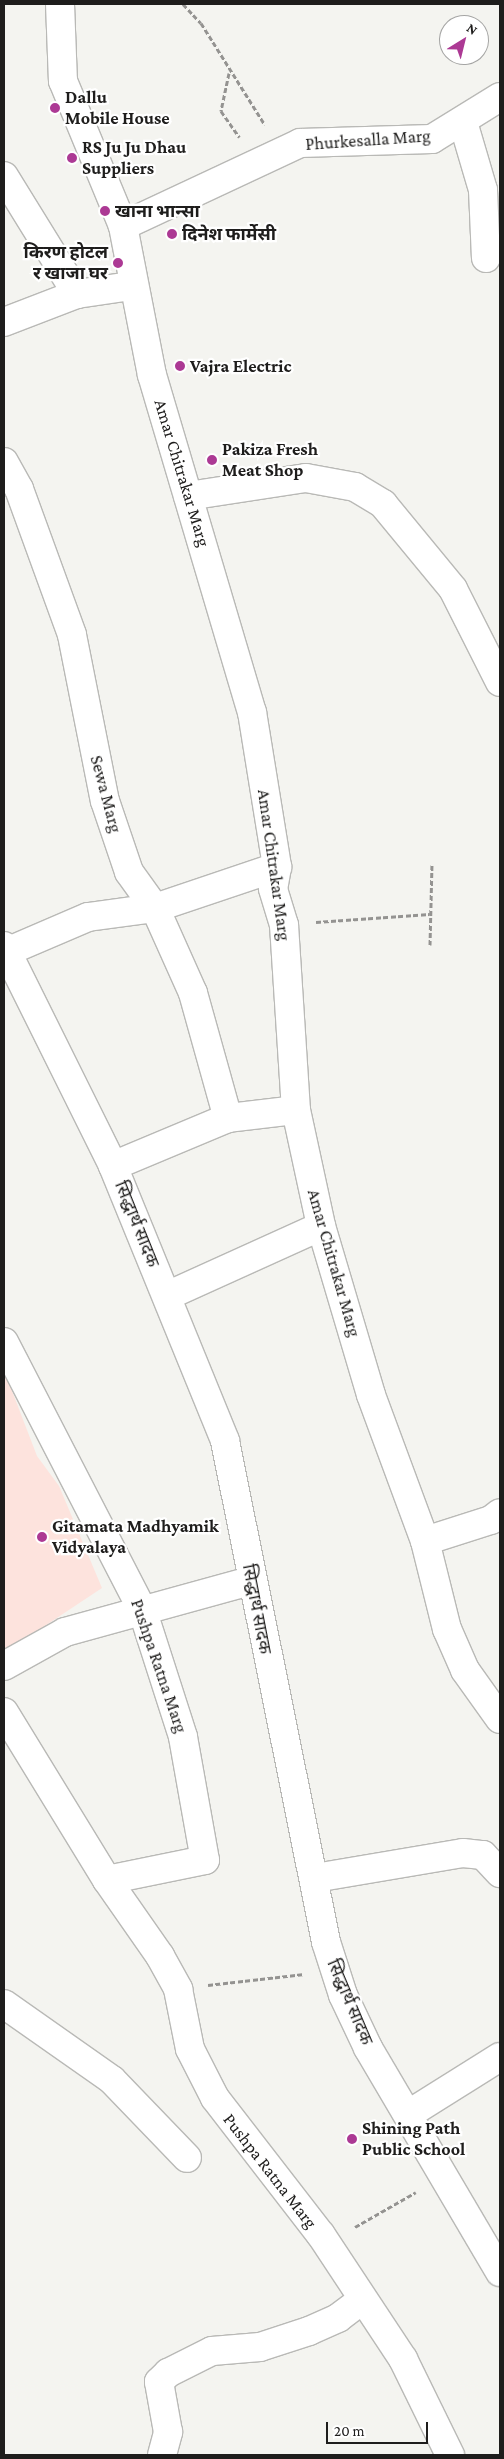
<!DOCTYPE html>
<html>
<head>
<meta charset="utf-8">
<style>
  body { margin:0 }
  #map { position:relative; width:504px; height:2459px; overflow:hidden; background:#f4f4f0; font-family:"Crimson Pro","Noto Sans Devanagari",serif }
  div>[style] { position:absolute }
  .education>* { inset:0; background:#fde3dd }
  .path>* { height:3px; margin-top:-1.5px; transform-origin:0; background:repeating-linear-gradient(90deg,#949391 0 5px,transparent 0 7.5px) }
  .roads { filter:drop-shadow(1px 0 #b9b9b6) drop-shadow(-1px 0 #b9b9b6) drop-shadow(0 1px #b9b9b6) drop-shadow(0 -1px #b9b9b6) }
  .minor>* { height:28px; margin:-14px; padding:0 14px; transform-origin:14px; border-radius:14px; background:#fff }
  .tertiary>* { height:28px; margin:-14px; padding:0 14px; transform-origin:14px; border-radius:14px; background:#fff }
  .dots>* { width:14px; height:14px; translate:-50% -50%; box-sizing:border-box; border:2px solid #fff; border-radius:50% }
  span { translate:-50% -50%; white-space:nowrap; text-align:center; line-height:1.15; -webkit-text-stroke:4.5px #fff; paint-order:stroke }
  .poi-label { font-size:18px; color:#1e1d1c; font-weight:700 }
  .left { translate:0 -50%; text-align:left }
  .right { translate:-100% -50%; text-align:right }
  .street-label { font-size:18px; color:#1e1d1c }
  .frame { position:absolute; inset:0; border:5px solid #1e1d1c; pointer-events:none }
  .north { position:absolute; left:439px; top:15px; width:50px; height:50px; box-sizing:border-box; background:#fff; border:1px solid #a5a5a4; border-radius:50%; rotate:36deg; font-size:14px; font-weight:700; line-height:20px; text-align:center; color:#1e1d1c }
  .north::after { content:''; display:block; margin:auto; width:18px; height:22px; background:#ac3994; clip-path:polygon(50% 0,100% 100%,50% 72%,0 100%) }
  .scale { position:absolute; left:326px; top:2422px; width:102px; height:22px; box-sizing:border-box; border:2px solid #1e1d1c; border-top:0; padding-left:6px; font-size:15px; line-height:18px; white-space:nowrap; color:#1e1d1c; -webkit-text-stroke:4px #fff; paint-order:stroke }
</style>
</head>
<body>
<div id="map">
  <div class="education">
    <div style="clip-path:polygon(4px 1370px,37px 1456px,59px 1486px,102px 1588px,4px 1653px)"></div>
  </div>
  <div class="path">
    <div style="left:183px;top:4px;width:26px;rotate:47deg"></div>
    <div style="left:201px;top:23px;width:120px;rotate:57.9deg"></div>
    <div style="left:229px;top:73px;width:39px;rotate:102deg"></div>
    <div style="left:221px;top:111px;width:32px;rotate:55deg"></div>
    <div style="left:316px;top:922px;width:114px;rotate:-4deg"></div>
    <div style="left:430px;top:945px;width:80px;rotate:-88.6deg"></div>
    <div style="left:208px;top:1985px;width:97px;rotate:-6.5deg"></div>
    <div style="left:355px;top:2227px;width:70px;rotate:-29.8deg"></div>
  </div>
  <div class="roads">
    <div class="minor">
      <div style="left:60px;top:4px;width:77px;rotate:87.8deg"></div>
      <div style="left:63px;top:81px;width:157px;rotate:67.5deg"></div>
      <div style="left:123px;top:226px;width:152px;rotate:79deg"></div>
      <div style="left:152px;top:375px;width:352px;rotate:73.5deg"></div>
      <div style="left:252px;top:712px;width:157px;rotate:80.8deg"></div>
      <div style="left:277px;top:867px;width:22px;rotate:100deg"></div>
      <div style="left:273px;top:889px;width:38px;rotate:73deg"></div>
      <div style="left:284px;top:925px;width:185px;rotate:86.3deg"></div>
      <div style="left:296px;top:1110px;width:119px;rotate:77.8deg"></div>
      <div style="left:321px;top:1226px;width:176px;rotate:73.5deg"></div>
      <div style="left:371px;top:1395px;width:156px;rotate:69.7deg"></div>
      <div style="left:425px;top:1541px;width:91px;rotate:76deg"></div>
      <div style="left:447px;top:1629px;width:45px;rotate:66.3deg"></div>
      <div style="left:465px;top:1670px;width:60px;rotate:54.5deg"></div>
      <div style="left:463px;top:122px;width:71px;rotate:73.6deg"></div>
      <div style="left:483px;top:190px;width:68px;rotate:87.5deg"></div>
      <div style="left:4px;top:176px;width:139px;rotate:58.3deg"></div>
      <div style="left:123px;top:226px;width:195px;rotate:-25.1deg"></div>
      <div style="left:300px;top:143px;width:132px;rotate:-1.7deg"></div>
      <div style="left:432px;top:139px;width:80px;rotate:-31.7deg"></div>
      <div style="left:4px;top:322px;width:78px;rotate:-21deg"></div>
      <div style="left:77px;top:294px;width:55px;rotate:-8.4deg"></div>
      <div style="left:4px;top:462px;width:31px;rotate:61deg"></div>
      <div style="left:19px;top:489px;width:155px;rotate:70deg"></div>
      <div style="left:72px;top:635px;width:169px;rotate:78.8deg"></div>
      <div style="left:105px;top:801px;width:75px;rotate:71.3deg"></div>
      <div style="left:129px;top:872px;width:44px;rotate:54.2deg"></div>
      <div style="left:155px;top:908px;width:93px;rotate:65.9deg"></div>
      <div style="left:193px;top:993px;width:130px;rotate:74.4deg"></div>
      <div style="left:188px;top:496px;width:119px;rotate:-8.7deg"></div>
      <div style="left:306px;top:478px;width:50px;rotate:10.4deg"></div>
      <div style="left:355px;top:487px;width:33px;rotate:31deg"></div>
      <div style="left:383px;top:504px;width:110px;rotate:50.5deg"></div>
      <div style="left:453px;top:589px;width:104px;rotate:63.2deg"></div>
      <div style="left:4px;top:953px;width:91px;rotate:-23.2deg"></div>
      <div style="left:88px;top:917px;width:68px;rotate:-7.7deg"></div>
      <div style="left:155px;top:908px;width:129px;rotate:-18.6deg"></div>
      <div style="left:113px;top:1166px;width:125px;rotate:-22.7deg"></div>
      <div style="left:228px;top:1118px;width:68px;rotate:-6.7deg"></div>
      <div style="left:167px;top:1296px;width:169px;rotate:-24.4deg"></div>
      <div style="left:4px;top:1342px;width:301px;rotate:62.7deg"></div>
      <div style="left:142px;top:1609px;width:134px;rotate:72.2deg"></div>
      <div style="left:183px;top:1737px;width:125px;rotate:79.9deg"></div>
      <div style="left:205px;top:1860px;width:100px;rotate:168.5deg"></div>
      <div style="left:425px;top:1541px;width:69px;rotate:-17.7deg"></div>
      <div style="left:491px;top:1520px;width:11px;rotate:-38deg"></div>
      <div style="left:4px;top:1666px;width:70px;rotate:-29.1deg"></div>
      <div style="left:65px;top:1632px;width:192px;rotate:-15.4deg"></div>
      <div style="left:4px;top:1712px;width:197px;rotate:58.5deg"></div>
      <div style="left:107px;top:1880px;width:93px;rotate:55.1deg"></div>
      <div style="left:160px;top:1956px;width:38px;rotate:61deg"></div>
      <div style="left:178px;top:1989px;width:61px;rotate:78.7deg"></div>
      <div style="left:190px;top:2049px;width:55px;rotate:63deg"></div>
      <div style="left:215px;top:2098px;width:173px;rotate:52.3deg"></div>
      <div style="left:321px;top:2235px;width:149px;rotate:56.5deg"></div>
      <div style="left:403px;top:2359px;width:107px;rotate:63.9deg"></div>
      <div style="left:315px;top:1878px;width:150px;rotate:-9.6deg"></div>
      <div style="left:463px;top:1853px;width:20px;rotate:6deg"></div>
      <div style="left:483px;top:1855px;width:25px;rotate:47deg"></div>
      <div style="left:4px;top:2004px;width:132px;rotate:35.1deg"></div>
      <div style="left:112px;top:2080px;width:108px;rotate:46.1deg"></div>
      <div style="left:409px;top:2114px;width:107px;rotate:-32.1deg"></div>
      <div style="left:162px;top:2455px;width:24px;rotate:-75deg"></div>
      <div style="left:168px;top:2432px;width:51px;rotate:-100.2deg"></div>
      <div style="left:159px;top:2382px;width:13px;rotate:-45deg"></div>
      <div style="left:168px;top:2373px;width:49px;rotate:-26.6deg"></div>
      <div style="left:212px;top:2351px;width:48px;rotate:-4.8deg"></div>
      <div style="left:260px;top:2347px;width:52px;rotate:-18.1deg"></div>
      <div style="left:309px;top:2331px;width:32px;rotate:-24deg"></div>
      <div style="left:338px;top:2318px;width:31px;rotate:-37deg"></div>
    </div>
    <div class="tertiary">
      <div style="left:4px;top:946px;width:246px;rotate:63.6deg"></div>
      <div style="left:113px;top:1166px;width:297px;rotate:67.8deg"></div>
      <div style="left:225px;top:1441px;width:511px;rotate:78.6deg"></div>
      <div style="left:326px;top:1942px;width:56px;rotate:72.2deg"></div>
      <div style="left:343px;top:1995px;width:59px;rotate:64.7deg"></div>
      <div style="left:368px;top:2048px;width:260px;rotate:59.5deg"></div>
    </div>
  </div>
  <div class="dots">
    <div style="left:55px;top:108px;background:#ac3994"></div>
    <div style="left:72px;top:158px;background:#ac3994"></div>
    <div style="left:105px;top:211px;background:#ac3994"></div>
    <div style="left:172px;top:234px;background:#ac3994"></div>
    <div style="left:118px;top:263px;background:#ac3994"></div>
    <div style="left:180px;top:366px;background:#ac3994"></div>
    <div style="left:212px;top:460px;background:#ac3994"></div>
    <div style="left:42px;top:1537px;background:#ac3994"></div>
    <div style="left:352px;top:2139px;background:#ac3994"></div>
  </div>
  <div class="poi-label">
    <span class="left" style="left:65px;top:108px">Dallu<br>Mobile House</span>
    <span class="left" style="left:82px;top:158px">RS Ju Ju Dhau<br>Suppliers</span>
    <span class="left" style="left:115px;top:211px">खाना भान्सा</span>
    <span class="left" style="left:182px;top:234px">दिनेश फार्मेसी</span>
    <span class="right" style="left:108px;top:263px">किरण होटल<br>र खाजा घर</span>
    <span class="left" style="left:190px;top:366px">Vajra Electric</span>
    <span class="left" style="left:222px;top:460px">Pakiza Fresh<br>Meat Shop</span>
    <span class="left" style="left:52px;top:1537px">Gitamata Madhyamik<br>Vidyalaya</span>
    <span class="left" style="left:362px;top:2139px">Shining Path<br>Public School</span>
  </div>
  <div class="street-label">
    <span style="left:368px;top:140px;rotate:-4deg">Phurkesalla Marg</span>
    <span style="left:182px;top:473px;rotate:73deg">Amar Chitrakar Marg</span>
    <span style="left:106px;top:794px;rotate:75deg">Sewa Marg</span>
    <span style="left:274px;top:865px;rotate:82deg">Amar Chitrakar Marg</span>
    <span style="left:137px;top:1224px;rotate:68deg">सिद्धार्थ सादक</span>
    <span style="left:334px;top:1263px;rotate:74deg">Amar Chitrakar Marg</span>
    <span style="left:257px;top:1609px;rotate:79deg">सिद्धार्थ सादक</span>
    <span style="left:159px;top:1666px;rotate:71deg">Pushpa Ratna Marg</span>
    <span style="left:350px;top:2002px;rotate:67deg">सिद्धार्थ सादक</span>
    <span style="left:270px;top:2171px;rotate:52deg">Pushpa Ratna Marg</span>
  </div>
  <div class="frame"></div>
  <div class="north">N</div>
  <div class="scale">20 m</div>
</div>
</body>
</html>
